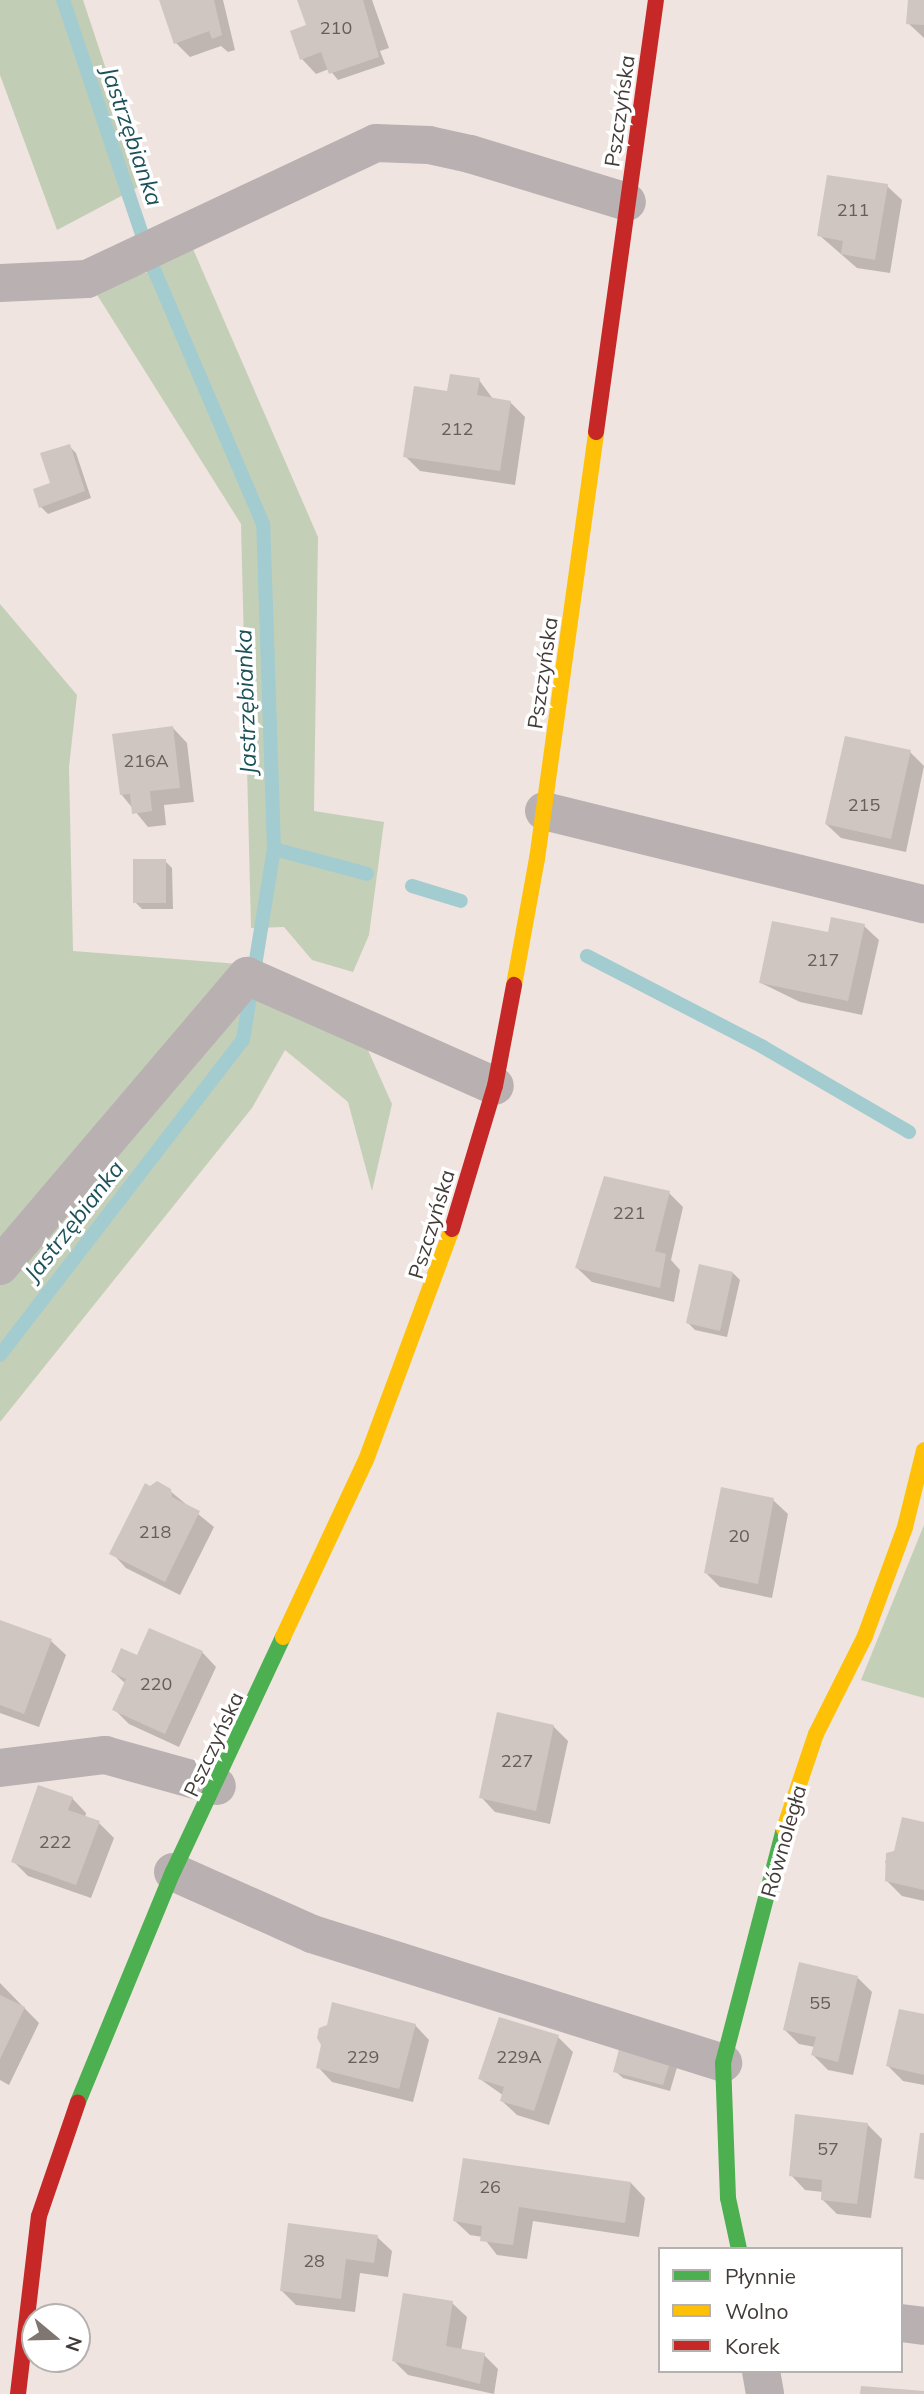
<!DOCTYPE html>
<html>
<head>
<meta charset="utf-8">
<style>
  body { margin:0 }
  #map { position:relative; width:924px; height:2394px; overflow:hidden; background:#efe4df; font-family:Mulish,sans-serif }
  div>[style] { position:absolute }
  .green>* { inset:0; background:#c4cfb8 }
  .forest>* { inset:0; background:#c1ceb5 }
  .shadow>* { inset:0; background:#0003 }
  .stream>* { height:14px; margin:-7px; padding:0 7px; transform-origin:7px; border-radius:7px; background:#a2ccd0 }
  .building>* { inset:0; background:#cfc6c2 }
  .street>* { height:38px; margin:-19px; padding:0 19px; transform-origin:19px; border-radius:19px; background:#b9b0b1 }
  .fast>* { height:16px; margin:-8px; padding:0 8px; transform-origin:8px; border-radius:8px; background:#4caf50 }
  .slow>* { height:16px; margin:-8px; padding:0 8px; transform-origin:8px; border-radius:8px; background:#ffc107 }
  .jam>* { height:16px; margin:-8px; padding:0 8px; transform-origin:8px; border-radius:8px; background:#c62828 }
  span { translate:-50% -50%; white-space:nowrap; text-align:center; line-height:1.15; -webkit-text-stroke:7px #fff; paint-order:stroke }
  .number-label { font-size:18px; color:#665e5a }
  .number-label span { -webkit-text-stroke-width:0 }
  .street-label { font-size:21px; color:#433b38 }
  .water-label { font-size:23px; color:#1b5259; font-style:italic }
  .legend { position:absolute; left:658px; top:2247px; width:245px; height:126px; box-sizing:border-box; background:#fff; border:2px solid #b4b1af; margin:0; padding:9px 12px; list-style:none; font-size:21px; color:#433b38 }
  .legend li { display:flex; align-items:center; gap:14px; height:35px }
  .legend b { width:35px; border:2px solid #b4b1af }
  .north { position:absolute; left:21px; top:2303px; width:70px; height:70px; box-sizing:border-box; background:#fff; border:2px solid #b4b1af; border-radius:50%; rotate:109deg; font-size:19px; font-weight:700; line-height:28px; text-align:center; color:#433b38 }
  .north::after { content:''; display:block; margin:auto; width:24px; height:32px; background:#7f7672; clip-path:polygon(50% 0,100% 100%,50% 72%,0 100%) }
</style>
</head>
<body>
<div id="map">
  <div class="green">
    <div style="clip-path:polygon(190px 242px,318px 537px,314px 811px,384px 822px,369px 935px,353px 972px,312px 960px,284px 927px,251px 928px,241px 524px,94px 290px,154px 270px)"></div>
    <div style="clip-path:polygon(0 604px,77px 695px,69px 767px,73px 951px,252px 965px,367px 1048px,392px 1104px,372px 1191px,348px 1102px,285px 1050px,252px 1108px,0 1422px)"></div>
    <div style="clip-path:polygon(924px 1525px,924px 1698px,861px 1680px)"></div>
  </div>
  <div class="forest">
    <div style="clip-path:polygon(0 0,83px 0,144px 184px,57px 230px,0 75px)"></div>
  </div>
  <div class="shadow">
    <div style="clip-path:polygon(161px 0,223px 0,235px 50px,228px 52px,221px 46px,190px 57px,176px 43px)"></div>
    <div style="clip-path:polygon(299px 0,372px 0,389px 48px,380px 51px,385px 64px,338px 80px,329px 69px,316px 74px,302px 59px,308px 26px)"></div>
    <div style="clip-path:polygon(910px 0,924px 0,924px 38px,908px 23px)"></div>
    <div style="clip-path:polygon(887px 186px,902px 200px,890px 273px,857px 268px,819px 235px)"></div>
    <div style="clip-path:polygon(479px 380px,493px 399px,510px 402px,525px 417px,515px 485px,420px 471px,405px 456px,448px 393px)"></div>
    <div style="clip-path:polygon(69px 446px,76px 453px,91px 498px,48px 514px,41px 507px)"></div>
    <div style="clip-path:polygon(173px 728px,187px 743px,194px 802px,164px 805px,166px 825px,148px 827px,121px 794px)"></div>
    <div style="clip-path:polygon(910px 752px,924px 766px,906px 852px,841px 838px,826px 824px)"></div>
    <div style="clip-path:polygon(165px 861px,172px 868px,173px 909px,142px 909px,135px 902px)"></div>
    <div style="clip-path:polygon(864px 926px,879px 940px,862px 1015px,800px 1002px,761px 983px,829px 934px)"></div>
    <div style="clip-path:polygon(669px 1193px,683px 1207px,671px 1260px,680px 1270px,674px 1302px,592px 1282px,577px 1268px)"></div>
    <div style="clip-path:polygon(733px 1273px,740px 1280px,727px 1337px,695px 1330px,688px 1323px)"></div>
    <div style="clip-path:polygon(170px 1491px,214px 1527px,180px 1595px,126px 1568px,112px 1553px)"></div>
    <div style="clip-path:polygon(773px 1500px,788px 1514px,772px 1598px,720px 1587px,706px 1573px)"></div>
    <div style="clip-path:polygon(0 1622px,51px 1641px,66px 1655px,39px 1727px,0 1713px)"></div>
    <div style="clip-path:polygon(202px 1652px,216px 1667px,179px 1747px,129px 1724px,114px 1709px,126px 1684px,113px 1672px,138px 1658px)"></div>
    <div style="clip-path:polygon(553px 1726px,568px 1741px,550px 1824px,495px 1812px,481px 1797px)"></div>
    <div style="clip-path:polygon(72px 1798px,86px 1813px,85px 1818px,99px 1823px,114px 1838px,91px 1898px,28px 1876px,13px 1861px)"></div>
    <div style="clip-path:polygon(924px 1824px,924px 1901px,902px 1896px,887px 1881px,890px 1868px,885px 1862px,891px 1852px,896px 1853px)"></div>
    <div style="clip-path:polygon(858px 1978px,872px 1992px,853px 2075px,828px 2070px,813px 2055px,815px 2047px,799px 2044px,784px 2029px)"></div>
    <div style="clip-path:polygon(0 1983px,39px 2023px,9px 2085px,0 2080px)"></div>
    <div style="clip-path:polygon(924px 2016px,924px 2085px,903px 2081px,888px 2066px)"></div>
    <div style="clip-path:polygon(415px 2025px,429px 2040px,413px 2102px,332px 2082px,318px 2067px)"></div>
    <div style="clip-path:polygon(558px 2037px,573px 2052px,549px 2125px,517px 2115px,502px 2101px,504px 2096px,480px 2079px)"></div>
    <div style="clip-path:polygon(678px 2064px,670px 2091px,623px 2078px,615px 2071px)"></div>
    <div style="clip-path:polygon(867px 2124px,882px 2139px,871px 2218px,837px 2214px,822px 2199px,823px 2192px,805px 2190px,791px 2175px)"></div>
    <div style="clip-path:polygon(465px 2160px,631px 2183px,645px 2198px,639px 2237px,533px 2221px,527px 2259px,497px 2255px,483px 2237px,470px 2235px,455px 2221px)"></div>
    <div style="clip-path:polygon(377px 2237px,392px 2251px,388px 2277px,360px 2273px,355px 2312px,296px 2305px,281px 2290px)"></div>
    <div style="clip-path:polygon(452px 2303px,467px 2317px,461px 2351px,484px 2355px,498px 2369px,494px 2394px,408px 2375px,394px 2361px)"></div>
  </div>
  <div class="stream">
    <div style="left:274px;top:849px;width:96px;rotate:15deg"></div>
    <div style="left:412px;top:886px;width:51px;rotate:17deg"></div>
    <div style="left:587px;top:956px;width:198px;rotate:27.3deg"></div>
    <div style="left:763px;top:1047px;width:169px;rotate:30.2deg"></div>
    <div style="left:0;top:1355px;width:398px;rotate:-52.4deg"></div>
    <div style="left:243px;top:1040px;width:193px;rotate:-80.8deg"></div>
    <div style="left:274px;top:849px;width:325px;rotate:-91.9deg"></div>
    <div style="left:263px;top:524px;width:276px;rotate:-113.2deg"></div>
    <div style="left:154px;top:270px;width:285px;rotate:-108.6deg"></div>
  </div>
  <div class="building">
    <div style="clip-path:polygon(159px 0,214px 0,222px 35px,212px 39px,209px 31px,174px 44px)"></div>
    <div style="clip-path:polygon(297px 0,363px 0,379px 57px,329px 74px,321px 52px,300px 60px,290px 31px,306px 25px)"></div>
    <div style="clip-path:polygon(908px 0,924px 0,924px 25px,906px 24px)"></div>
    <div style="clip-path:polygon(827px 175px,888px 184px,875px 260px,841px 254px,843px 241px,817px 236px)"></div>
    <div style="clip-path:polygon(450px 374px,480px 378px,477px 395px,511px 401px,500px 471px,403px 457px,414px 386px,447px 391px)"></div>
    <div style="clip-path:polygon(70px 444px,85px 491px,39px 508px,33px 489px,50px 483px,40px 453px)"></div>
    <div style="clip-path:polygon(173px 726px,180px 788px,150px 791px,152px 811px,132px 814px,130px 794px,120px 795px,112px 734px)"></div>
    <div style="clip-path:polygon(845px 736px,911px 750px,891px 839px,825px 824px)"></div>
    <div style="clip-path:polygon(133px 859px,166px 859px,166px 903px,133px 903px)"></div>
    <div style="clip-path:polygon(831px 917px,865px 924px,848px 1001px,759px 983px,772px 921px,828px 932px)"></div>
    <div style="clip-path:polygon(604px 1176px,670px 1191px,655px 1251px,666px 1254px,660px 1288px,575px 1268px)"></div>
    <div style="clip-path:polygon(699px 1264px,733px 1272px,720px 1331px,686px 1323px)"></div>
    <div style="clip-path:polygon(157px 1481px,171px 1489px,172px 1497px,200px 1511px,165px 1582px,109px 1554px,145px 1483px,150px 1486px)"></div>
    <div style="clip-path:polygon(721px 1487px,774px 1498px,758px 1584px,704px 1573px)"></div>
    <div style="clip-path:polygon(0 1620px,52px 1639px,24px 1714px,0 1705px)"></div>
    <div style="clip-path:polygon(149px 1628px,203px 1651px,165px 1734px,112px 1710px,126px 1679px,111px 1672px,121px 1648px,137px 1655px)"></div>
    <div style="clip-path:polygon(497px 1712px,554px 1725px,536px 1811px,479px 1798px)"></div>
    <div style="clip-path:polygon(38px 1785px,73px 1797px,68px 1810px,100px 1821px,76px 1885px,11px 1862px)"></div>
    <div style="clip-path:polygon(902px 1817px,924px 1822px,924px 1890px,885px 1881px,886px 1853px,894px 1851px)"></div>
    <div style="clip-path:polygon(799px 1962px,858px 1976px,838px 2062px,811px 2055px,816px 2037px,783px 2030px)"></div>
    <div style="clip-path:polygon(0 1995px,25px 2007px,0 2059px)"></div>
    <div style="clip-path:polygon(332px 2002px,416px 2024px,399px 2089px,316px 2068px,321px 2045px,317px 2038px,319px 2028px,327px 2025px)"></div>
    <div style="clip-path:polygon(899px 2009px,924px 2014px,924px 2075px,886px 2066px)"></div>
    <div style="clip-path:polygon(499px 2017px,559px 2035px,534px 2111px,500px 2101px,504px 2087px,478px 2079px)"></div>
    <div style="clip-path:polygon(621px 2042px,672px 2056px,663px 2085px,613px 2072px)"></div>
    <div style="clip-path:polygon(795px 2114px,868px 2123px,857px 2204px,821px 2200px,822px 2180px,789px 2176px)"></div>
    <div style="clip-path:polygon(920px 2133px,924px 2133px,924px 2180px,914px 2178px)"></div>
    <div style="clip-path:polygon(463px 2158px,631px 2182px,625px 2223px,519px 2207px,513px 2245px,480px 2241px,482px 2226px,453px 2221px)"></div>
    <div style="clip-path:polygon(288px 2223px,378px 2235px,374px 2263px,346px 2259px,341px 2299px,280px 2291px)"></div>
    <div style="clip-path:polygon(403px 2293px,453px 2301px,446px 2346px,485px 2353px,480px 2384px,392px 2361px)"></div>
    <div style="clip-path:polygon(861px 2386px,924px 2391px,924px 2394px,860px 2394px)"></div>
  </div>
  <div class="street">
    <div style="left:0;top:283px;width:87px;rotate:-2.6deg"></div>
    <div style="left:87px;top:279px;width:319px;rotate:-25.2deg"></div>
    <div style="left:376px;top:143px;width:53px;rotate:2.2deg"></div>
    <div style="left:429px;top:145px;width:42px;rotate:12.4deg"></div>
    <div style="left:470px;top:154px;width:164px;rotate:17deg"></div>
    <div style="left:544px;top:811px;width:391px;rotate:13.8deg"></div>
    <div style="left:0;top:1266px;width:381px;rotate:-49.6deg"></div>
    <div style="left:247px;top:976px;width:271px;rotate:23.9deg"></div>
    <div style="left:0;top:1768px;width:106px;rotate:-7.1deg"></div>
    <div style="left:105px;top:1755px;width:116px;rotate:15.5deg"></div>
    <div style="left:173px;top:1872px;width:152px;rotate:24deg"></div>
    <div style="left:312px;top:1934px;width:431px;rotate:17.4deg"></div>
    <div style="left:901px;top:2323px;width:23px;rotate:7deg"></div>
    <div style="left:761px;top:2371px;width:23px;rotate:80deg"></div>
  </div>
  <div class="fast">
    <div style="left:78px;top:2102px;width:249px;rotate:-67.6deg"></div>
    <div style="left:173px;top:1872px;width:259px;rotate:-64.9deg"></div>
    <div style="left:739px;top:2249px;width:52px;rotate:-102.2deg"></div>
    <div style="left:728px;top:2198px;width:135px;rotate:-92.1deg"></div>
    <div style="left:723px;top:2063px;width:242px;rotate:-75.4deg"></div>
  </div>
  <div class="slow">
    <div style="left:514px;top:985px;width:128px;rotate:-79.7deg"></div>
    <div style="left:537px;top:859px;width:431px;rotate:-82.1deg"></div>
    <div style="left:283px;top:1637px;width:195px;rotate:-64.9deg"></div>
    <div style="left:366px;top:1460px;width:246px;rotate:-69.6deg"></div>
    <div style="left:784px;top:1829px;width:100px;rotate:-71.4deg"></div>
    <div style="left:816px;top:1734px;width:110px;rotate:-63.4deg"></div>
    <div style="left:865px;top:1636px;width:116px;rotate:-69.8deg"></div>
    <div style="left:905px;top:1527px;width:79px;rotate:-76.1deg"></div>
  </div>
  <div class="jam">
    <div style="left:596px;top:432px;width:436px;rotate:-82.1deg"></div>
    <div style="left:452px;top:1229px;width:149px;rotate:-73.3deg"></div>
    <div style="left:495px;top:1086px;width:103px;rotate:-79.3deg"></div>
    <div style="left:18px;top:2394px;width:179px;rotate:-83.3deg"></div>
    <div style="left:39px;top:2216px;width:120px;rotate:-71.1deg"></div>
  </div>
  <div class="number-label">
    <span style="left:336px;top:28px">210</span>
    <span style="left:853px;top:210px">211</span>
    <span style="left:457px;top:429px">212</span>
    <span style="left:146px;top:761px">216A</span>
    <span style="left:864px;top:805px">215</span>
    <span style="left:823px;top:960px">217</span>
    <span style="left:629px;top:1213px">221</span>
    <span style="left:155px;top:1532px">218</span>
    <span style="left:739px;top:1536px">20</span>
    <span style="left:156px;top:1684px">220</span>
    <span style="left:517px;top:1761px">227</span>
    <span style="left:55px;top:1842px">222</span>
    <span style="left:820px;top:2003px">55</span>
    <span style="left:363px;top:2057px">229</span>
    <span style="left:519px;top:2057px">229A</span>
    <span style="left:828px;top:2149px">57</span>
    <span style="left:490px;top:2187px">26</span>
    <span style="left:314px;top:2261px">28</span>
  </div>
  <div class="street-label">
    <span style="left:619px;top:111px;rotate:-82deg">Pszczyńska</span>
    <span style="left:542px;top:673px;rotate:-82deg">Pszczyńska</span>
    <span style="left:431px;top:1224px;rotate:-73deg">Pszczyńska</span>
    <span style="left:213px;top:1744px;rotate:-65deg">Pszczyńska</span>
    <span style="left:783px;top:1841px;rotate:-74deg">Równoległa</span>
  </div>
  <div class="water-label">
    <span style="left:132px;top:136px;rotate:71deg">Jastrzębianka</span>
    <span style="left:246px;top:702px;rotate:-92deg">Jastrzębianka</span>
    <span style="left:74px;top:1221px;rotate:-52deg">Jastrzębianka</span>
  </div>
  <ul class="legend">
  <li><b style="height:9px;background:#4caf50"></b>Płynnie</li>
  <li><b style="height:9px;background:#ffc107"></b>Wolno</li>
  <li><b style="height:9px;background:#c62828"></b>Korek</li>
  </ul>
  <div class="north">N</div>
</div>
</body>
</html>
